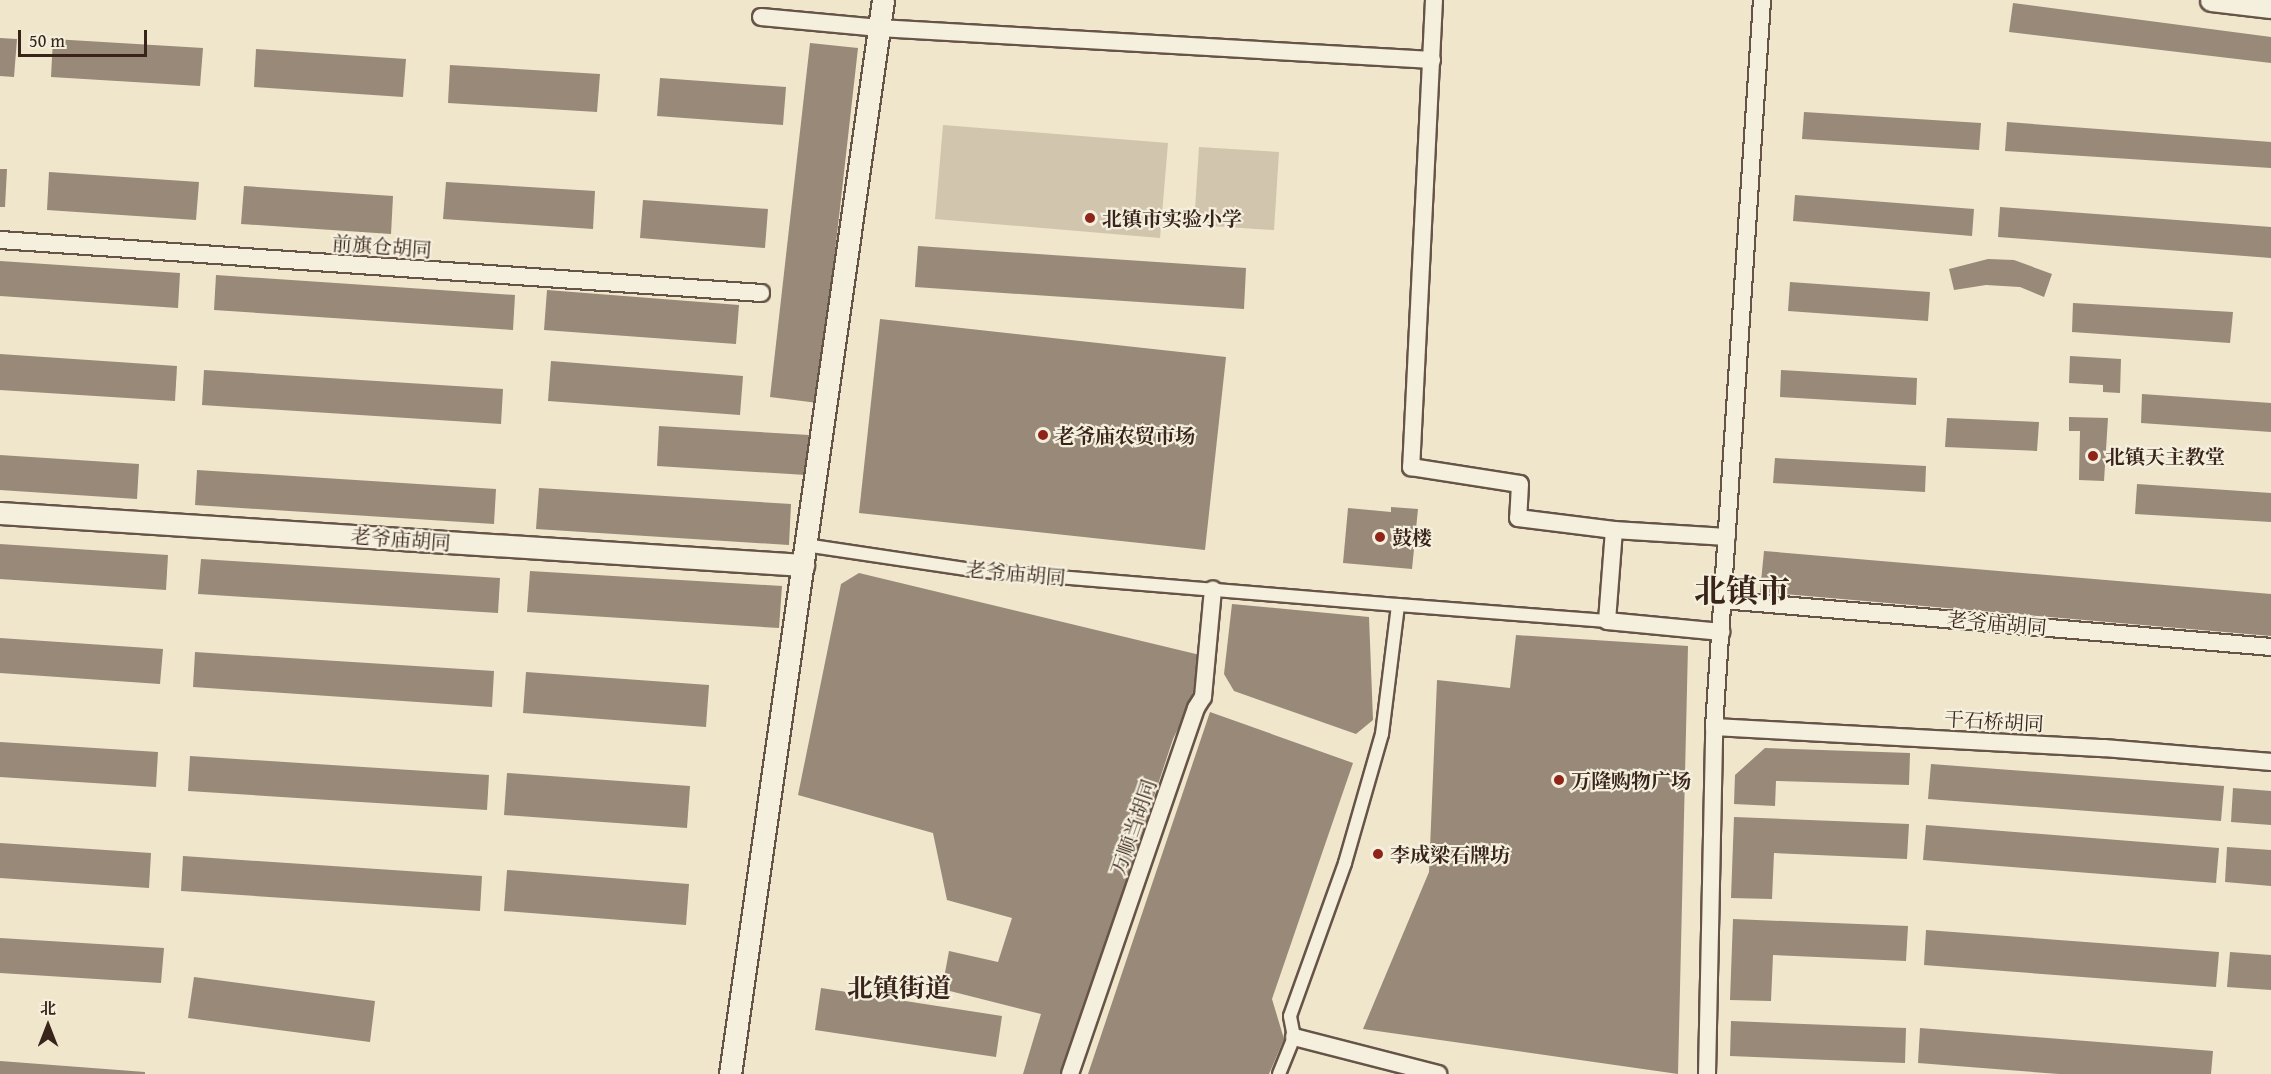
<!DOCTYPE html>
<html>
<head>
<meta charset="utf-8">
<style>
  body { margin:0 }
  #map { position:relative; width:2271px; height:1074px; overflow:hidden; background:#f0e6cc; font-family:"Gentium Book Plus","Noto Serif SC",serif }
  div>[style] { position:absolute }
  .green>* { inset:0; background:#d1c5ae }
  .building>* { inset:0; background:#988978 }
  .roads { filter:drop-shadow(2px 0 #675448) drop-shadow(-2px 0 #675448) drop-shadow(0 2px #675448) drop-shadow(0 -2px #675448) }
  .pedestrian>* { height:12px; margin:-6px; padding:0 6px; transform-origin:6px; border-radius:6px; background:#f5efde }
  .minor>* { height:16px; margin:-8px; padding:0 8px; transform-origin:8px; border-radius:8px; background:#f5efde }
  .tertiary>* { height:21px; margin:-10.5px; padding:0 10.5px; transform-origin:10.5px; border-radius:10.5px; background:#f5efde }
  .dots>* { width:16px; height:16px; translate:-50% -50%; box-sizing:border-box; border:3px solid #f5efde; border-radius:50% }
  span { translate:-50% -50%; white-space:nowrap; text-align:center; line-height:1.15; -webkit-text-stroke:4.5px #f5efde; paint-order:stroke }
  .poi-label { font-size:20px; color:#39241c; font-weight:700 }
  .left { translate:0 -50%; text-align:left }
  .street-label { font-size:20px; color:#39241c }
  .district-label { font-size:26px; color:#39241c; font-weight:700 }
  .town-label { font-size:32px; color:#39241c; font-weight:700 }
  .north { position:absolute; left:18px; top:996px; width:60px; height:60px; -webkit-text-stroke:4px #f5efde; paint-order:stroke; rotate:0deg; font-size:16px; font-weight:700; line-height:24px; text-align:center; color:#39241c }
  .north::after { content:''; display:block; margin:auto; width:21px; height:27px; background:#39241c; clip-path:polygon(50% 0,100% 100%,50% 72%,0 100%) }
  .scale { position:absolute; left:18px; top:30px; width:129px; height:27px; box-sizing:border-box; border:3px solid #39241c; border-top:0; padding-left:8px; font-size:18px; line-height:21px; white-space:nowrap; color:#39241c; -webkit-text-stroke:4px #f5efde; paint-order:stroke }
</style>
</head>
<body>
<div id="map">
  <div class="green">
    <div style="clip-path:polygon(943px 125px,1168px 143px,1160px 238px,935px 219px)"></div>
    <div style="clip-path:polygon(1199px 147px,1279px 152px,1274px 230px,1194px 225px)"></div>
  </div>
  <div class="building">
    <div style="clip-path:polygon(2013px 3px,2271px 37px,2271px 63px,2009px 32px)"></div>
    <div style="clip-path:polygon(0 38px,17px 39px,14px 77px,0 76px)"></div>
    <div style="clip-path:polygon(53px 39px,203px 48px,200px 86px,51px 77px)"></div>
    <div style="clip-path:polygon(810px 43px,858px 48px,818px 403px,770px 397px)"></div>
    <div style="clip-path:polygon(256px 49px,406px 59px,403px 97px,254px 87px)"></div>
    <div style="clip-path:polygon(450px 65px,600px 74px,597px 112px,448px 103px)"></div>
    <div style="clip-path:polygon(660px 78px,786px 87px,783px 125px,657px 116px)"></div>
    <div style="clip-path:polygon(1804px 112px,1981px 123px,1979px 150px,1802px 139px)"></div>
    <div style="clip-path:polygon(2007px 122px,2271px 142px,2271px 168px,2005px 151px)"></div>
    <div style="clip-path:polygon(0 169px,7px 169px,5px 207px,0 207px)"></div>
    <div style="clip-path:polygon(49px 172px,199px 182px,196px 220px,47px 210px)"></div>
    <div style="clip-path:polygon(446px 182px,595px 191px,593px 229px,443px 219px)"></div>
    <div style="clip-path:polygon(244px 186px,393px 196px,391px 234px,241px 224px)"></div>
    <div style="clip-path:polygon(1795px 195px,1974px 209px,1972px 236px,1793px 221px)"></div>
    <div style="clip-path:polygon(643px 200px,768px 209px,765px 248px,640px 238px)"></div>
    <div style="clip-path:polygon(2000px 207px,2271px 227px,2271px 258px,1998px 237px)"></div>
    <div style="clip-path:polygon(918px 246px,1246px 268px,1244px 309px,915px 287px)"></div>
    <div style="clip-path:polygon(1988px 259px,2014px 260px,2052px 274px,2044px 297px,2020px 287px,1986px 285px,1954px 290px,1949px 269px)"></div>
    <div style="clip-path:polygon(0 261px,180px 273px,178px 308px,0 296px)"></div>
    <div style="clip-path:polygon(216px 275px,515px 295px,513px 330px,214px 310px)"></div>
    <div style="clip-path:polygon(1790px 282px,1930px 292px,1928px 321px,1788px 311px)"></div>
    <div style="clip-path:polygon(547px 290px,739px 305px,736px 344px,544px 330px)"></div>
    <div style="clip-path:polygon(2073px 303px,2233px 312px,2230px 343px,2072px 332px)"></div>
    <div style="clip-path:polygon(880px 319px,1226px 357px,1205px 550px,859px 513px)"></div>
    <div style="clip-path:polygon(0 354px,177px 366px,175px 401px,0 390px)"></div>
    <div style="clip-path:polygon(2070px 356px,2121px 359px,2120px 393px,2103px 392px,2103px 385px,2069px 383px)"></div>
    <div style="clip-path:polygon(551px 361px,743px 376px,740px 415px,548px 401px)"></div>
    <div style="clip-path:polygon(204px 370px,503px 389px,501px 424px,202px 405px)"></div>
    <div style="clip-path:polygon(1781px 370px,1917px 378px,1916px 405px,1780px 397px)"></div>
    <div style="clip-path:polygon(2142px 394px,2271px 403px,2271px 432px,2141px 423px)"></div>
    <div style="clip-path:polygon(2069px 417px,2108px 418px,2104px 481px,2079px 480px,2080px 431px,2069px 431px)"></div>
    <div style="clip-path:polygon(1947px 418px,2039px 422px,2037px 451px,1945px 447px)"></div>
    <div style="clip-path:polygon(659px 426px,809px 435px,806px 475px,657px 466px)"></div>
    <div style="clip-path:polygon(0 455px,139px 464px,137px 499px,0 490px)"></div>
    <div style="clip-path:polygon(1775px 458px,1926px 466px,1925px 492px,1773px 483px)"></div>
    <div style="clip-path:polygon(197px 470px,496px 489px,494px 524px,195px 505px)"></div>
    <div style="clip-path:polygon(2137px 484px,2271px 493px,2271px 522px,2135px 514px)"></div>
    <div style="clip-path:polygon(539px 488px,791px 504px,789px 545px,536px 529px)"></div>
    <div style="clip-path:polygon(1391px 507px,1418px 509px,1412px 569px,1343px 563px,1348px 508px,1391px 512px)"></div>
    <div style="clip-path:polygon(0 544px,168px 555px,166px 590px,0 579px)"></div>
    <div style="clip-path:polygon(1764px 551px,2271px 594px,2271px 636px,1760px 592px)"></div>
    <div style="clip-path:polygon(201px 559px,500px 578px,498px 613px,198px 594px)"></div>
    <div style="clip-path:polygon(530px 571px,782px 586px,779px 628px,527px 612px)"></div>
    <div style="clip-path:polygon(859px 573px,1200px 655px,1191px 702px,1173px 739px,1062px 1074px,1023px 1074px,1041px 1014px,942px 989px,949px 951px,998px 962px,1012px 918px,947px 900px,933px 833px,798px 795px,841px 584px)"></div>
    <div style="clip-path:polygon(1232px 604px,1369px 617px,1373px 720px,1356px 734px,1234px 691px,1224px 674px)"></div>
    <div style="clip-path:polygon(1516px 635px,1688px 646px,1678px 1074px,1363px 1029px,1429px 872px,1437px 680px,1510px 688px)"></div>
    <div style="clip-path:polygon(0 638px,163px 649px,160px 684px,0 673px)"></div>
    <div style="clip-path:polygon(195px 652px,494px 671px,492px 707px,193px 687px)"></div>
    <div style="clip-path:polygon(526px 672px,709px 685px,706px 727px,523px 713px)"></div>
    <div style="clip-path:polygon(1210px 712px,1353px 763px,1272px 999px,1284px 1039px,1269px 1074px,1088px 1074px)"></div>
    <div style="clip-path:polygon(0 742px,158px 752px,156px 787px,0 777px)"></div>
    <div style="clip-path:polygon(1765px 748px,1910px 753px,1909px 785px,1776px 781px,1775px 806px,1734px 804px,1735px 775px)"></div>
    <div style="clip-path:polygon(190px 756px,489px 775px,487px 810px,188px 791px)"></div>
    <div style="clip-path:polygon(1931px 764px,2224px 786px,2221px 821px,1928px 799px)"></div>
    <div style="clip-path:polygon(507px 773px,690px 786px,687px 828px,504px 815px)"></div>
    <div style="clip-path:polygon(2233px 788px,2271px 791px,2271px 825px,2231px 822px)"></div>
    <div style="clip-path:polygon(1734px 817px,1909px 824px,1907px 859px,1774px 853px,1772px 899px,1731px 898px)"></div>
    <div style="clip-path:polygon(1926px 825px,2219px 848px,2216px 883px,1923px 860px)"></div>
    <div style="clip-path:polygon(0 843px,151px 853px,149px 888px,0 878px)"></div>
    <div style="clip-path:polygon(2227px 847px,2271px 850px,2271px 886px,2225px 882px)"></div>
    <div style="clip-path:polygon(183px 856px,482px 876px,480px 911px,181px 891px)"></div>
    <div style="clip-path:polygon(507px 870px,689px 884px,686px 925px,504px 911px)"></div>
    <div style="clip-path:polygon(1733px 919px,1908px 926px,1906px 961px,1773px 955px,1771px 1001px,1730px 1000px)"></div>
    <div style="clip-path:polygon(1926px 930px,2219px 952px,2216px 987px,1924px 965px)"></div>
    <div style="clip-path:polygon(0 938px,164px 948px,161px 983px,0 973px)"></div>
    <div style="clip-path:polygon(2230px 952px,2271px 955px,2271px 990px,2227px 987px)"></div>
    <div style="clip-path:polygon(194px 977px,375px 1001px,370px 1042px,188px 1018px)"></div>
    <div style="clip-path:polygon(821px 988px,1002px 1016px,996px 1057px,815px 1030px)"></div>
    <div style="clip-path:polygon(1731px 1021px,1906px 1028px,1905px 1063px,1730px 1056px)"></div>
    <div style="clip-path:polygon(1920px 1028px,2213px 1051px,2211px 1074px,2059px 1074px,1918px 1063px)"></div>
    <div style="clip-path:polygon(0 1061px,145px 1072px,145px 1074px,0 1074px)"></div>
  </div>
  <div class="roads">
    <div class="pedestrian">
      <div style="left:805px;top:545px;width:170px;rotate:8.5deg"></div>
      <div style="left:973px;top:570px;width:426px;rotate:4.7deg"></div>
      <div style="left:1279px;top:1074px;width:40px;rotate:-68deg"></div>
      <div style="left:1294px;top:1037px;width:21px;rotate:-101deg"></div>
      <div style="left:1290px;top:1016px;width:163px;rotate:-70.2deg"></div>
      <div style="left:1345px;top:863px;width:134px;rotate:-74deg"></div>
      <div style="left:1382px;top:734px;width:130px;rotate:-82.9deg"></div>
      <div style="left:1398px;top:605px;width:210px;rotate:4.4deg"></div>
    </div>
    <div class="minor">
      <div style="left:1434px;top:0;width:468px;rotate:92.8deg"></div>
      <div style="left:1411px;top:467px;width:110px;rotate:8.9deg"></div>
      <div style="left:1520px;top:484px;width:34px;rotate:93deg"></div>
      <div style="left:1518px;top:518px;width:97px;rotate:7.1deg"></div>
      <div style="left:1614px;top:530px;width:113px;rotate:3.5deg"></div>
      <div style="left:761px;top:17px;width:119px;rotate:5.3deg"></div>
      <div style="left:879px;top:28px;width:554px;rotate:3.31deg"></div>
      <div style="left:0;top:240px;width:763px;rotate:3.98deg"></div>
      <div style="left:1614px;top:530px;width:91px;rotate:94.4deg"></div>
      <div style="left:1607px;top:621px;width:115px;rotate:5.5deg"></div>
      <div style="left:1723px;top:600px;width:550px;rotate:4.9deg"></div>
      <div style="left:1714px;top:727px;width:391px;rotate:3.1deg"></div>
      <div style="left:2104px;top:748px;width:168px;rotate:4.8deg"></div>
      <div style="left:1294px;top:1037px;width:149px;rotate:14.4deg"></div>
      <div style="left:1070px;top:1074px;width:387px;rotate:-71deg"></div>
      <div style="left:1196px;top:708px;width:13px;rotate:-58deg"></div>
      <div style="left:1203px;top:697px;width:108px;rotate:-84.7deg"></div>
      <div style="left:1707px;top:1074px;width:347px;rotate:-88.8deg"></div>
      <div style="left:1714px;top:727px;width:729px;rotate:-86.22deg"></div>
    </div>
    <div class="tertiary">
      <div style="left:2211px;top:0;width:60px;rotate:6.7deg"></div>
      <div style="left:0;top:513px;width:805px;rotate:3.71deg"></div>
      <div style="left:730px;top:1074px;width:1085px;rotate:-81.89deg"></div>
    </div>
  </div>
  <div class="dots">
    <div style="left:1090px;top:218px;background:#8f2418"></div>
    <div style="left:1043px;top:435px;background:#8f2418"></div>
    <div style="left:2093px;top:456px;background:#8f2418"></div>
    <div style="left:1380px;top:537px;background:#8f2418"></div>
    <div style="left:1559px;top:780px;background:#8f2418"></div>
    <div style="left:1378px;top:854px;background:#8f2418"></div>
  </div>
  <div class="poi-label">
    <span class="left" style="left:1102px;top:218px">北镇市实验小学</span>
    <span class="left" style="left:1055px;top:435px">老爷庙农贸市场</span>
    <span class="left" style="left:2105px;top:456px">北镇天主教堂</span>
    <span class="left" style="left:1392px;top:537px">鼓楼</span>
    <span class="left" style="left:1571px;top:780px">万隆购物广场</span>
    <span class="left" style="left:1390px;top:854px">李成梁石牌坊</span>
  </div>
  <div class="street-label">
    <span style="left:382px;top:246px;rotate:4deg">前旗仓胡同</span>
    <span style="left:401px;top:539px;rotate:4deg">老爷庙胡同</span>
    <span style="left:1016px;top:573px;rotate:5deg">老爷庙胡同</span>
    <span style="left:1997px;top:623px;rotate:5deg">老爷庙胡同</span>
    <span style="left:1994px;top:721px;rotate:3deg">干石桥胡同</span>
    <span style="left:1133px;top:827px;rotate:-71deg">万顺当胡同</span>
  </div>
  <div class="district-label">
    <span style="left:899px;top:988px">北镇街道</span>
  </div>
  <div class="town-label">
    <span style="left:1742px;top:591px">北镇市</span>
  </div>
  <div class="north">北</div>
  <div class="scale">50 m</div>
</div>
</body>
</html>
